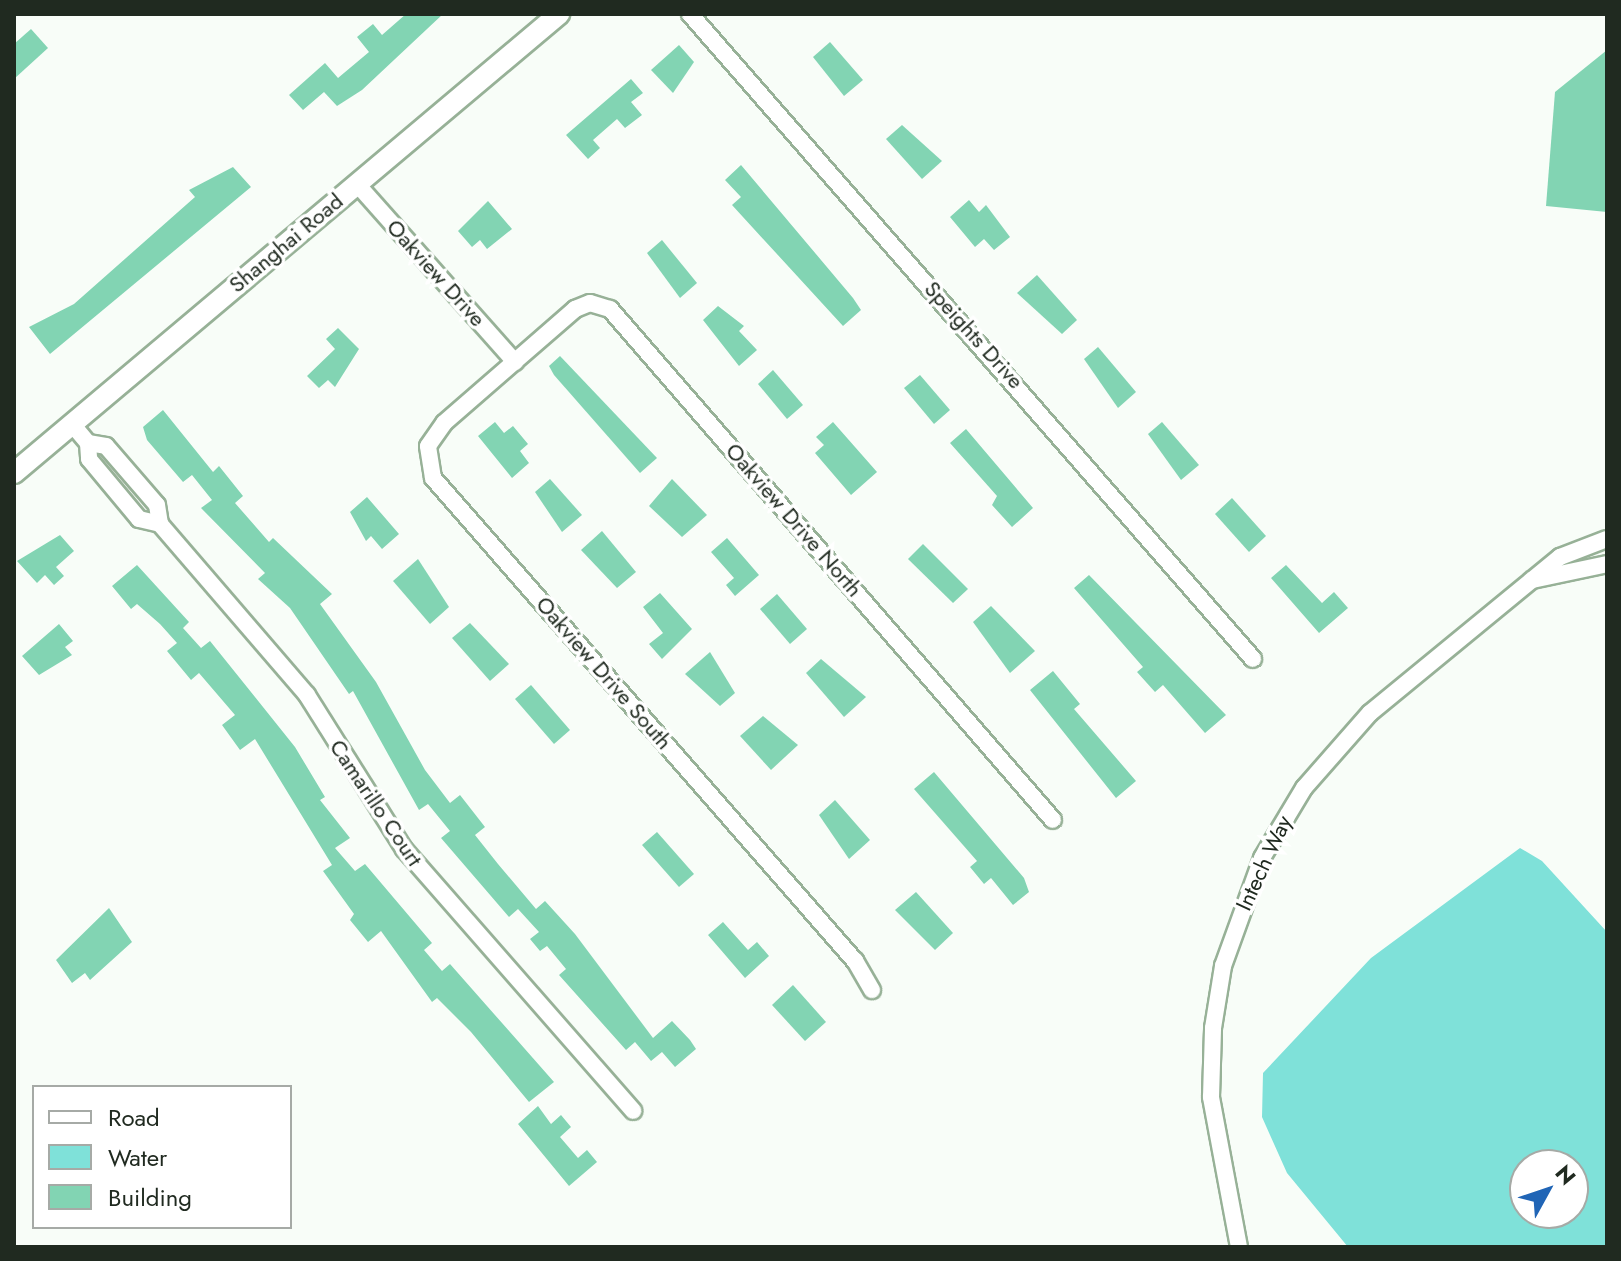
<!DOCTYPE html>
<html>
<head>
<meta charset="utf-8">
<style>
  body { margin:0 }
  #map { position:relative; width:1621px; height:1261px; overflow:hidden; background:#f8fdf8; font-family:Jost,sans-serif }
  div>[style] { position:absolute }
  .water>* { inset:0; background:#7fe1d9 }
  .building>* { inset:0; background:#82d4b3 }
  .roads { filter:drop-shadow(2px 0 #97b197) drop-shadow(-2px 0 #97b197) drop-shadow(0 2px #97b197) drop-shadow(0 -2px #97b197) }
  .minor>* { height:16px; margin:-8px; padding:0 8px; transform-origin:8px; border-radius:8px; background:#fff }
  .tertiary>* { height:20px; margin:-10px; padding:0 10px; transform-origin:10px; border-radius:10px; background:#fff }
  span { translate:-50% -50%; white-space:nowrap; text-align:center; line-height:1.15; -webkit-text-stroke:7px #fff; paint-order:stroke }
  .street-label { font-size:22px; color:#202a20 }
  .frame { position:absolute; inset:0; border:16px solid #202a20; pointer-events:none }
  .legend { position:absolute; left:32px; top:1085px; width:260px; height:144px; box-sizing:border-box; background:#fff; border:2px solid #a6aaa6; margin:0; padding:10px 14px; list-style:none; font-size:24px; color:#202a20 }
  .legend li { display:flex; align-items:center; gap:16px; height:40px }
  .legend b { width:40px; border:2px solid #a6aaa6 }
  .north { position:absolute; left:1509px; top:1149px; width:80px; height:80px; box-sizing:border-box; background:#fff; border:2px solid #a6aaa6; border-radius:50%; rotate:50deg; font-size:22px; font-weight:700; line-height:32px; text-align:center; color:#202a20 }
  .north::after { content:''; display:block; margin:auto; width:28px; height:36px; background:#2065b6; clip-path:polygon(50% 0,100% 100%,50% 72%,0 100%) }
</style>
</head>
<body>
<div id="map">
  <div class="water">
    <div style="clip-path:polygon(evenodd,1520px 848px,1542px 861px,1607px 932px,1607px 1247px,1348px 1247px,1287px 1173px,1262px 1117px,1263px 1073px,1371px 958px,1520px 848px,1525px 1165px,1573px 1165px,1573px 1213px,1525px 1213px,1525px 1165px)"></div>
  </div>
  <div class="building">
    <div style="clip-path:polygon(406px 14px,443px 14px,362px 90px,337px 106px,324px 92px,303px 110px,289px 95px,325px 63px,338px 78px,369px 52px,357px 37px,373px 24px,382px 35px)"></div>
    <div style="clip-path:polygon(31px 29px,48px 48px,14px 79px,14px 44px)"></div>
    <div style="clip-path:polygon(830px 42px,863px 80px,844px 96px,813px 57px)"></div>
    <div style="clip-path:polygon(679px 45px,694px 62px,673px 93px,651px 70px)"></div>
    <div style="clip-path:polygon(1607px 50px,1607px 212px,1546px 206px,1555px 92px)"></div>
    <div style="clip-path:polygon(631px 79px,643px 93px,631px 102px,642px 115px,625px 128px,617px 119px,593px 140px,600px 148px,588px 159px,566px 135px)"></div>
    <div style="clip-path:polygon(902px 125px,942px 161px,922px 179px,886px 139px)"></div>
    <div style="clip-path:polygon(741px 165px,853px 298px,861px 310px,843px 326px,732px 205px,741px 197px,725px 180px)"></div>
    <div style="clip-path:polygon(233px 167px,251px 187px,50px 354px,29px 327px,74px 304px,195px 197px,189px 190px)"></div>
    <div style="clip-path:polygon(969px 200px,979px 212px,986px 205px,1010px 237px,994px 250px,984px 239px,975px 247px,950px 217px)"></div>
    <div style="clip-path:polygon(488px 201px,512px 229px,487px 249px,480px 240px,472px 247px,458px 231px)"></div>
    <div style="clip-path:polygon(662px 240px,697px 283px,680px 298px,647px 253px)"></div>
    <div style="clip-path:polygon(1037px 275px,1077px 320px,1062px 334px,1017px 293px)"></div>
    <div style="clip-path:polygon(718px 306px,744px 326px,739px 331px,757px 350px,739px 366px,703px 320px)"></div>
    <div style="clip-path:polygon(338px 328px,359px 349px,335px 387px,328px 380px,319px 388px,307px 376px,335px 349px,326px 339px)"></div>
    <div style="clip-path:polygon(1098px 347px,1136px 392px,1118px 408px,1084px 359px)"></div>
    <div style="clip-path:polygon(560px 356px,657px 458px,640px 473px,554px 375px,549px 366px)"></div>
    <div style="clip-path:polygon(773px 370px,803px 405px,787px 419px,758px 384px)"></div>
    <div style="clip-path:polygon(920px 375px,950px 410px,934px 424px,904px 388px)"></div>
    <div style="clip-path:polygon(163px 410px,213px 472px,219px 466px,243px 496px,235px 503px,269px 542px,273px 538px,332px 594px,320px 604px,376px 682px,425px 770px,450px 803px,460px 795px,485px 827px,475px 835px,498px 864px,536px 909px,545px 901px,575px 934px,653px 1038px,672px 1021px,690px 1040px,696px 1049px,675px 1067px,662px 1052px,651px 1061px,635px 1042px,626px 1050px,559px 975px,566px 969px,547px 946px,540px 951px,530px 939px,539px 932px,518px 909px,509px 917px,441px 838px,450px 831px,428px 804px,419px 810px,353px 691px,349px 694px,290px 608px,258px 579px,265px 573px,201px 508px,212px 500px,192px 475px,183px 482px,147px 440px,143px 427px)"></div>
    <div style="clip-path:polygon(495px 422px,504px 433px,513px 426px,528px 444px,520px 451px,529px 463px,512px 478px,478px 436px)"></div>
    <div style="clip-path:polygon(833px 422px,877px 472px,851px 495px,815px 453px,824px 445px,816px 437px)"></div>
    <div style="clip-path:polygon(1162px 422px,1199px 465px,1181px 480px,1148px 434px)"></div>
    <div style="clip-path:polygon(966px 429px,1033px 508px,1012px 527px,992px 505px,997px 496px,950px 443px)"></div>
    <div style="clip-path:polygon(550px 479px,582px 515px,562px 532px,535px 492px)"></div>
    <div style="clip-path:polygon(672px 479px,707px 515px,682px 537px,649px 506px)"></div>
    <div style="clip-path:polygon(367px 497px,399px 534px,382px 549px,371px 536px,366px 541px,350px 512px)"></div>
    <div style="clip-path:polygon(1232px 498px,1266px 536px,1249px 552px,1215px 514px)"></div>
    <div style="clip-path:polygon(602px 531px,636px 572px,617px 588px,581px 550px)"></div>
    <div style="clip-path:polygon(60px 535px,74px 551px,56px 567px,64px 576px,54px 585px,45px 575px,37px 583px,17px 561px)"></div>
    <div style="clip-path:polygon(727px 538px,759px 575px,735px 596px,726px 585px,734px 578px,711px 552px)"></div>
    <div style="clip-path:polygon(923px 544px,968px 589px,953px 603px,908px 559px)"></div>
    <div style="clip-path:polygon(418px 559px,449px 607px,430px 624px,393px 581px)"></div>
    <div style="clip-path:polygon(137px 565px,189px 622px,183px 628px,201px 648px,210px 641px,295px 747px,325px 797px,320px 800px,350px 838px,335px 848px,355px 871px,365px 864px,432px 943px,424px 950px,442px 971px,450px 964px,554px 1082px,529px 1102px,471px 1032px,437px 998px,432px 1002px,381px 931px,368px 942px,350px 920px,354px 914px,323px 871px,332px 865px,255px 739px,240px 750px,222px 725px,235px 715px,199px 673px,191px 680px,167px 651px,177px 643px,160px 624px,137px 604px,131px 609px,112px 586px)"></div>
    <div style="clip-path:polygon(1286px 565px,1322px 603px,1334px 592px,1348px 608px,1319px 633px,1271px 578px)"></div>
    <div style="clip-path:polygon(1089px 575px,1226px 715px,1205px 733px,1163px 685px,1155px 692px,1137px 672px,1143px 667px,1074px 588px)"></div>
    <div style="clip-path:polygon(660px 593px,692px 629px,662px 659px,649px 644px,663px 633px,643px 607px)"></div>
    <div style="clip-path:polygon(777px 594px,807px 629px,790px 644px,760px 609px)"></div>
    <div style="clip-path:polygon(991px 606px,1035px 651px,1010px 673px,973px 622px)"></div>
    <div style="clip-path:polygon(470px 623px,509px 664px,490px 681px,452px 638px)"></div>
    <div style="clip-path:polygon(59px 624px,73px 641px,65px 647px,72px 655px,39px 675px,22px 656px)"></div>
    <div style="clip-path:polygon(710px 652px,735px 693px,720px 706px,685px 674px)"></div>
    <div style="clip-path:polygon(821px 659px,866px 697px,844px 717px,806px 673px)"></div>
    <div style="clip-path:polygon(1053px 671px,1080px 704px,1074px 709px,1136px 781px,1116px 798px,1030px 690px)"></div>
    <div style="clip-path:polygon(531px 685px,570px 730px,554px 744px,515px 699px)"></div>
    <div style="clip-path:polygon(763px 716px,798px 745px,771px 770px,740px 736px)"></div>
    <div style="clip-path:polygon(934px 772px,1024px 878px,1029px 892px,1013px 905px,991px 878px,984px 884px,970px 867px,977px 861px,914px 789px)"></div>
    <div style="clip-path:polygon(835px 800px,870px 840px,849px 859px,819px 815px)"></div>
    <div style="clip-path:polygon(657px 832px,694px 874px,679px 887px,642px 845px)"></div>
    <div style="clip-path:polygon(916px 892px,953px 933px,935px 950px,895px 910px)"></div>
    <div style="clip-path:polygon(109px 908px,132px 942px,90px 980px,85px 973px,72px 983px,56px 960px)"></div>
    <div style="clip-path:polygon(723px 922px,748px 950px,757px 942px,769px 956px,745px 978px,708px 935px)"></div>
    <div style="clip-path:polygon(793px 985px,826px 1022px,805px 1041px,772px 1005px)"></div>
    <div style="clip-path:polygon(538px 1106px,551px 1124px,561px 1115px,571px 1127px,560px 1137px,578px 1158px,587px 1150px,597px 1162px,569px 1186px,518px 1124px)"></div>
  </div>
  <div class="roads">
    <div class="minor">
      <div style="left:690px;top:14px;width:856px;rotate:48.88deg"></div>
      <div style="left:357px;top:184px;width:238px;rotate:48.4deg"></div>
      <div style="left:72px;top:424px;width:25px;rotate:50deg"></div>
      <div style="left:88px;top:443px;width:16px;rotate:86deg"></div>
      <div style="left:89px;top:459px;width:78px;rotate:50.2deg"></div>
      <div style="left:139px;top:519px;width:22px;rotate:13deg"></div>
      <div style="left:88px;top:443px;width:18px;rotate:9deg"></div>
      <div style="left:106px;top:446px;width:78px;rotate:49.2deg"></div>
      <div style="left:157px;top:505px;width:19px;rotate:81deg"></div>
      <div style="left:160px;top:524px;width:225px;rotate:49.3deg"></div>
      <div style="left:307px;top:695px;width:182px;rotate:57.8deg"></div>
      <div style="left:404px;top:849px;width:348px;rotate:48.8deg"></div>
      <div style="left:1532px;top:580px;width:77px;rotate:-12deg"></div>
      <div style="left:872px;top:990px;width:34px;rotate:-120deg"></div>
      <div style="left:855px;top:961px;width:641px;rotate:-131.14deg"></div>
      <div style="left:433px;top:478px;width:32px;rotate:-99deg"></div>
      <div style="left:428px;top:446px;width:28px;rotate:-55deg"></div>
      <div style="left:444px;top:423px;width:174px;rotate:-41deg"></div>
      <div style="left:575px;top:309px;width:16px;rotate:-22deg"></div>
      <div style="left:590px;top:303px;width:21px;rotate:17deg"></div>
      <div style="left:610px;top:309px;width:676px;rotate:49.08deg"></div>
      <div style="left:1239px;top:1247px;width:153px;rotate:-100.6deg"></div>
      <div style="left:1211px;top:1097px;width:69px;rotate:-88.3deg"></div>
      <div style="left:1213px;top:1028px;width:63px;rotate:-80.8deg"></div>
      <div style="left:1223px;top:966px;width:115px;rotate:-70.1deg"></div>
      <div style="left:1262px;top:858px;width:82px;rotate:-59deg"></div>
      <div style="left:1304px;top:788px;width:100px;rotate:-48.7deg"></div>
      <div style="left:1370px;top:713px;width:246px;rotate:-39.4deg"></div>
      <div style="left:1560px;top:557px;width:50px;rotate:-21deg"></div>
    </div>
    <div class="tertiary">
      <div style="left:14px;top:473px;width:713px;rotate:-40.1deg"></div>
    </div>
  </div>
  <div class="street-label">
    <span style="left:286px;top:243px;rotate:-40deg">Shanghai Road</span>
    <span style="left:436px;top:273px;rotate:48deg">Oakview Drive</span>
    <span style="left:974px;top:335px;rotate:48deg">Speights Drive</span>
    <span style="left:794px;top:520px;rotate:49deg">Oakview Drive North</span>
    <span style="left:604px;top:673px;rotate:49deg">Oakview Drive South</span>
    <span style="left:376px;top:803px;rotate:56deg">Camarillo Court</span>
    <span style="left:1264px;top:863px;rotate:-65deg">Intech Way</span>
  </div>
  <div class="frame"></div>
  <ul class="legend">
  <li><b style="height:10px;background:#fff"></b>Road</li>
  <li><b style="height:22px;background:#7fe1d9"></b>Water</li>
  <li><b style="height:22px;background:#82d4b3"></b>Building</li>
  </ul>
  <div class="north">N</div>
</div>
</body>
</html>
